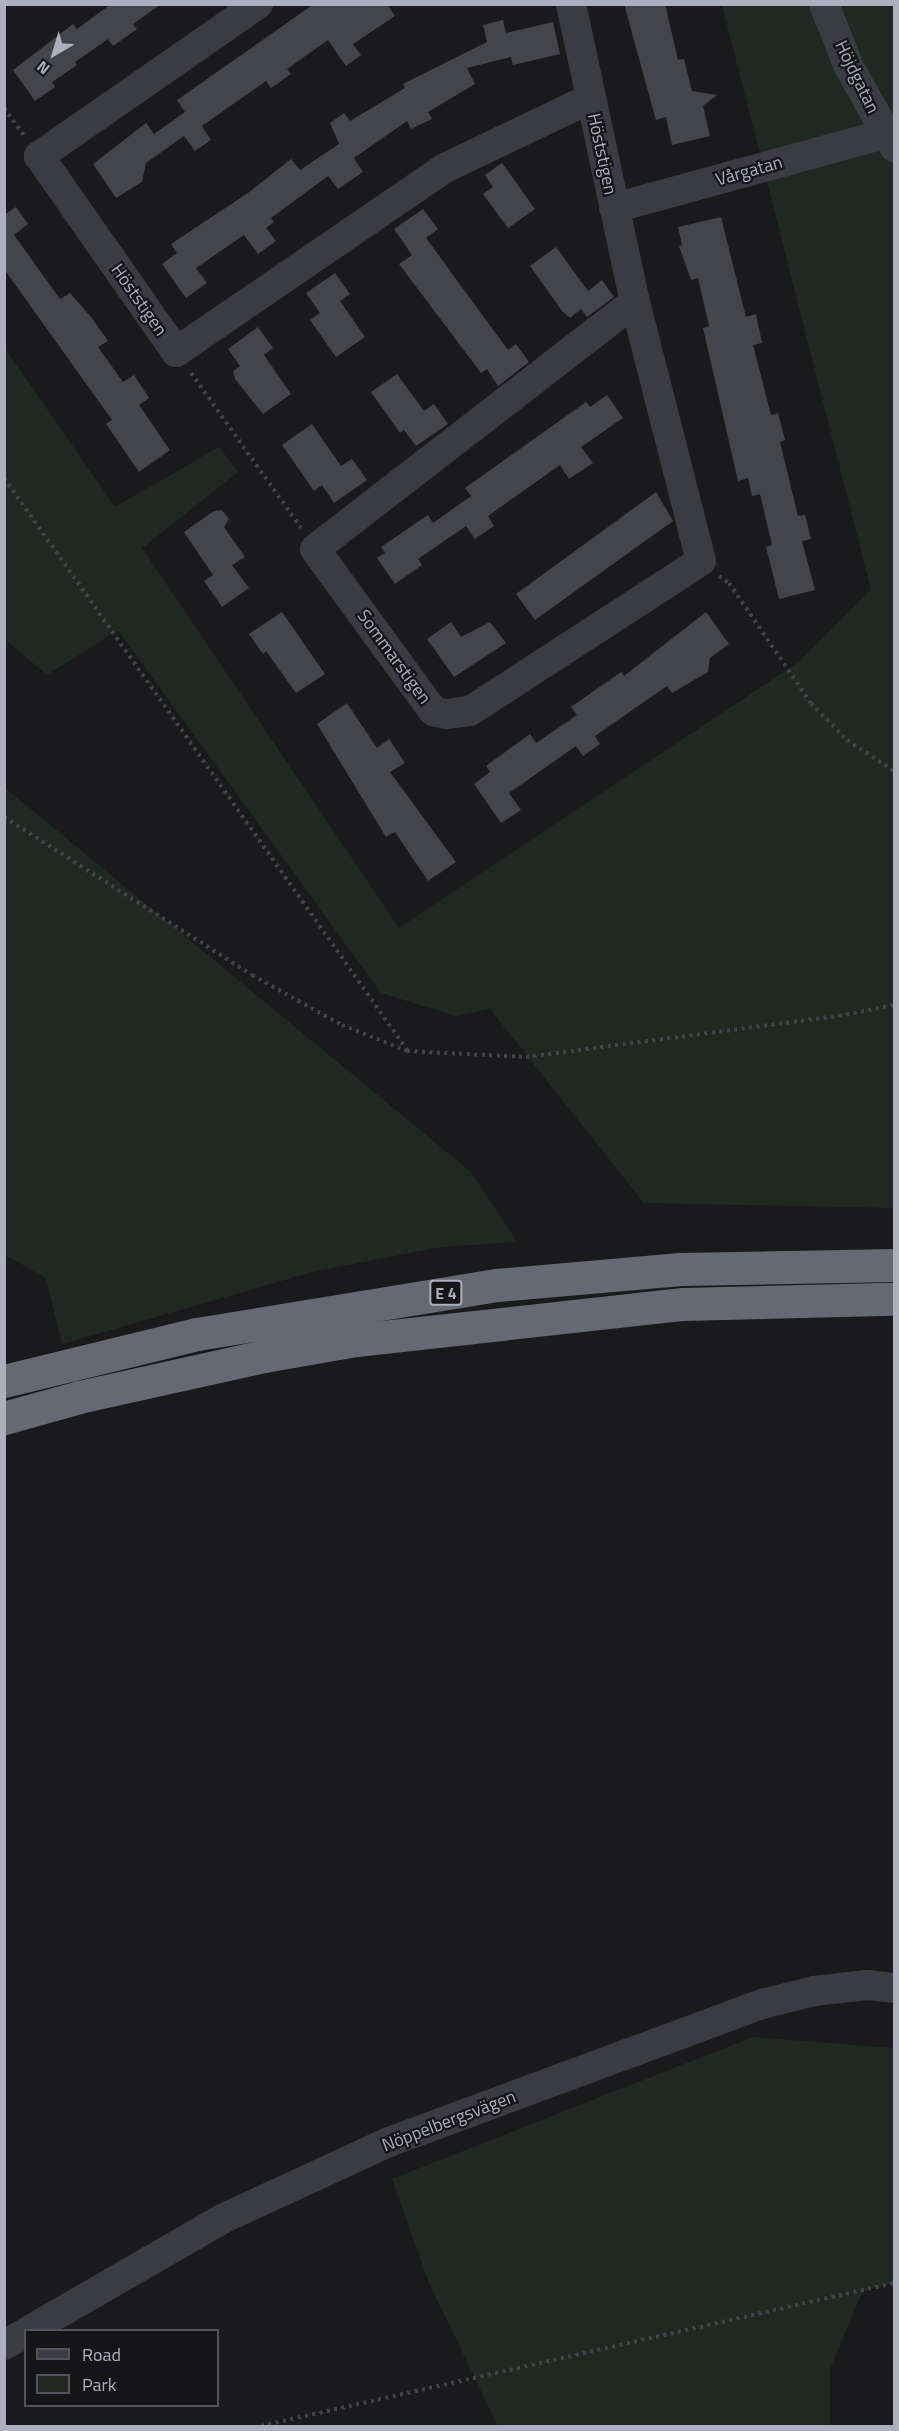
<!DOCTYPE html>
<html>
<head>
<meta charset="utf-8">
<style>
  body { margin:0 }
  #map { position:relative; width:899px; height:2431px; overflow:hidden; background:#1a1a1d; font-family:"Titillium Web",sans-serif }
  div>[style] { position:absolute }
  .green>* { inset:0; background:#1f2921 }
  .building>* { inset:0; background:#44454a }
  .path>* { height:4px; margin-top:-2px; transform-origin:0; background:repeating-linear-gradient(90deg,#41434a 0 3px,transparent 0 7.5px) }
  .minor>* { height:30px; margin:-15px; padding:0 15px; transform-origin:15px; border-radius:15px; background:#3b3c43 }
  .highway>* { height:33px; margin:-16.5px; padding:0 16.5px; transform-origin:16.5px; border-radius:16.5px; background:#666974 }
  span { translate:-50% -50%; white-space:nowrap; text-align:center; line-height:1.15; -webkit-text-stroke:4.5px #151518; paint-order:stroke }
  .shield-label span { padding:2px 4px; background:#151518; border:2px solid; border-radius:4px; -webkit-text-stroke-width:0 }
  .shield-label { font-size:16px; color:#acb0be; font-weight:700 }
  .street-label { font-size:18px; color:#acb0be }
  .frame { position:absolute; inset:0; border:6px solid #acb0be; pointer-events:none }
  .legend { position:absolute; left:24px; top:2329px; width:195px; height:78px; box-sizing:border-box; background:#151518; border:2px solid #51535a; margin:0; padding:8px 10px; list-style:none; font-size:18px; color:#acb0be }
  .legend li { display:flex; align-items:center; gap:12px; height:30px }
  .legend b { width:30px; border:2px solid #51535a }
  .north { position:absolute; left:24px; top:24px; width:60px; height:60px; -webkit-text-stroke:4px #151518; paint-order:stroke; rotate:218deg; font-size:16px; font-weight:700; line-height:24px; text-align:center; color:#acb0be }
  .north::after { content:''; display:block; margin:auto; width:21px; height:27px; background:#acb0be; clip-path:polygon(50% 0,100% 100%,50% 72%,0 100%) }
</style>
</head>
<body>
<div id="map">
  <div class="green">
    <div style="clip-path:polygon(722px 5px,894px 5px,894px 1208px,644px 1203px,490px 1009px,456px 1016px,381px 993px,118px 630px,47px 675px,5px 639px,4px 347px,115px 507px,219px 447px,238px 472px,142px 548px,399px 928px,800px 661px,871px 590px)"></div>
    <div style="clip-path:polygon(4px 787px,471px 1172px,517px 1242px,441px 1247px,312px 1272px,62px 1344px,46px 1278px,5px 1255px)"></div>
    <div style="clip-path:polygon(753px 2037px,894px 2048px,894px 2282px,862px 2292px,830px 2369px,830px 2426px,498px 2426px,429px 2283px,392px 2179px)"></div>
  </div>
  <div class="building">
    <div style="clip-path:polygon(111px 4px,161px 4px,133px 24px,137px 29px,113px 46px,108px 39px,75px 62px,77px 65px,52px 82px,55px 87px,35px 101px,13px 70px,73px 24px,77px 29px)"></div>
    <div style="clip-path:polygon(314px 4px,387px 4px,395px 16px,353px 44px,361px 55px,346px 66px,328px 40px,287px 69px,291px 74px,271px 88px,266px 81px,202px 126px,211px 140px,195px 151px,184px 136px,146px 163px,142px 182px,116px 198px,93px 164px,146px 123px,154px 134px,185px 112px,177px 100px)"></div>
    <div style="clip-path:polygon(624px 4px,665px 4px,678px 60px,684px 59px,692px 91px,717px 95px,703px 106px,710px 136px,672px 145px,666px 117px,656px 120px)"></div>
    <div style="clip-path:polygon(503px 20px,506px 33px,553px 22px,560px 54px,513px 65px,511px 57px,467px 68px,475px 84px,428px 112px,432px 119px,411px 129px,407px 121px,354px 158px,363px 172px,338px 189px,328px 176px,271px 218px,274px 222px,266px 228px,276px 241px,258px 254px,244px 235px,196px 268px,207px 283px,186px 298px,162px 264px,177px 253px,171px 244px,248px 193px,291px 159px,300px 170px,339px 144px,330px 123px,344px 113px,350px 121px,405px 88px,403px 84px,487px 42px,483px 25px)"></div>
    <div style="clip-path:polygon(502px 163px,535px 209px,508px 228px,483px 194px,493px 187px,485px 175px)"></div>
    <div style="clip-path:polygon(16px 207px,28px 224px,14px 235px,60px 299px,70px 293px,91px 317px,108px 341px,98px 347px,123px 382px,134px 375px,149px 398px,139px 405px,170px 450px,139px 472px,106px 424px,112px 420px,4px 269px,4px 215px)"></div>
    <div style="clip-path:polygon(423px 209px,438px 229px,426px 238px,508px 350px,516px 344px,529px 362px,498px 386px,487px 369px,481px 373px,399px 264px,412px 255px,394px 229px)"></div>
    <div style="clip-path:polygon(721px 217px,746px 317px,756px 314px,762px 343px,753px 345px,771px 415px,778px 413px,785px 440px,780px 442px,798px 516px,805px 515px,811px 539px,802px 541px,815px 590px,779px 599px,766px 547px,772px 545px,760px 494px,752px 496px,748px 478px,738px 481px,703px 328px,709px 326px,698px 278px,691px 280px,679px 246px,682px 245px,678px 227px)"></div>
    <div style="clip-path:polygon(556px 247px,588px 291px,602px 280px,614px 297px,587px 317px,581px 309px,570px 318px,562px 311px,530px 266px)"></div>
    <div style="clip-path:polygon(335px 273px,350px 294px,340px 301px,365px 337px,336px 357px,310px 320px,320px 313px,306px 293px)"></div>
    <div style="clip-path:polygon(258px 327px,273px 348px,264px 355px,291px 394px,263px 414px,235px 379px,233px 371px,240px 366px,228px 349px)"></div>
    <div style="clip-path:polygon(397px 374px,424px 411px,434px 404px,448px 424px,416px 446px,404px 430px,400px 433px,371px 392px)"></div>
    <div style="clip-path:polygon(607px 395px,623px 418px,581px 447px,593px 463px,569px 479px,560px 465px,488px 516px,494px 526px,475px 539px,466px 526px,418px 559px,422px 565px,395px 584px,377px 558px,385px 553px,381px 547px,428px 515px,433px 523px,471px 496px,465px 488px,586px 402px,590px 407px)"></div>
    <div style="clip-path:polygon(312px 424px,341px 466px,352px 459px,367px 480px,334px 503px,322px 485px,314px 491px,282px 445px)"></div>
    <div style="clip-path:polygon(656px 492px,673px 521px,535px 620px,516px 594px)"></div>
    <div style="clip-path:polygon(222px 510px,229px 519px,224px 527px,245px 557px,232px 565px,249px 588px,222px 607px,204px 581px,213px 575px,184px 532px,214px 511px)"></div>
    <div style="clip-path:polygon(282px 612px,325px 674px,296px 693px,266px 651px,263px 654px,249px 634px)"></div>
    <div style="clip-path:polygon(706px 612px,729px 644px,710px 658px,708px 672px,672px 693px,667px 686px,595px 736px,600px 744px,583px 756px,576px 746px,509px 793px,521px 810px,501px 823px,474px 784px,490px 772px,486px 766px,530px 734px,536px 743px,577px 715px,571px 707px,621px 672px,624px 676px)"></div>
    <div style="clip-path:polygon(451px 622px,461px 637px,490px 622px,506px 643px,454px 677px,427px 639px)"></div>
    <div style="clip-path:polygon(347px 703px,377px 748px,389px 739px,405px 763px,390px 772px,456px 862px,428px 881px,395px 832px,386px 837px,317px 724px)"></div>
  </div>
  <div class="path">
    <div style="left:4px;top:108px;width:36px;rotate:54deg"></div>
    <div style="left:191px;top:373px;width:190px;rotate:54.6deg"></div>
    <div style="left:4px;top:478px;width:700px;rotate:54.83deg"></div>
    <div style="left:719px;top:576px;width:12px;rotate:35deg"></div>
    <div style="left:729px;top:583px;width:145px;rotate:55.7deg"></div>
    <div style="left:811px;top:703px;width:52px;rotate:45.8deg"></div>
    <div style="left:847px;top:740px;width:56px;rotate:33.4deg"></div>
    <div style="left:4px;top:817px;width:294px;rotate:32.5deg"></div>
    <div style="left:252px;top:975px;width:103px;rotate:29.1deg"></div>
    <div style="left:342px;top:1025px;width:70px;rotate:21.8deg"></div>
    <div style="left:407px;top:1051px;width:119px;rotate:2.9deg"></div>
    <div style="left:526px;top:1057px;width:316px;rotate:-7.5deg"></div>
    <div style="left:839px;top:1016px;width:56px;rotate:-11.3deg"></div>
    <div style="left:261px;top:2426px;width:649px;rotate:-12.73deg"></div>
  </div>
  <div class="minor">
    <div style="left:258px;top:4px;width:267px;rotate:145.2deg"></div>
    <div style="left:39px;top:156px;width:239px;rotate:55deg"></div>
    <div style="left:176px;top:352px;width:326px;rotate:-34.4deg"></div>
    <div style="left:445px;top:168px;width:160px;rotate:-25.6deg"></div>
    <div style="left:571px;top:4px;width:305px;rotate:77.9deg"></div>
    <div style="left:635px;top:302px;width:267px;rotate:75.7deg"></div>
    <div style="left:701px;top:561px;width:275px;rotate:147deg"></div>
    <div style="left:470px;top:711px;width:25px;rotate:173deg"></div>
    <div style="left:445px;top:714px;width:12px;rotate:-166deg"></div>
    <div style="left:433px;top:711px;width:200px;rotate:-126.1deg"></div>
    <div style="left:315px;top:549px;width:404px;rotate:-37.7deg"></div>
    <div style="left:824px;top:4px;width:68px;rotate:68.4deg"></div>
    <div style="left:849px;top:67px;width:92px;rotate:60.6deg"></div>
    <div style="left:614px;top:208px;width:281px;rotate:-15.3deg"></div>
    <div style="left:30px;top:2330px;width:222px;rotate:-30deg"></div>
    <div style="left:222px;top:2219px;width:184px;rotate:-24.8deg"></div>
    <div style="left:389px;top:2142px;width:398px;rotate:-20.3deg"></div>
    <div style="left:762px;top:2004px;width:54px;rotate:-14deg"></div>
    <div style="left:814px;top:1991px;width:53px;rotate:-6.5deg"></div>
    <div style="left:867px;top:1985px;width:27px;rotate:6deg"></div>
    <div style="left:4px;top:2345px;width:25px;rotate:-29deg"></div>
  </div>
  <div class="highway">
    <div style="left:4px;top:1381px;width:199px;rotate:-13.7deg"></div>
    <div style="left:197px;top:1334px;width:304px;rotate:-9.3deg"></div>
    <div style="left:497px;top:1285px;width:184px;rotate:-5deg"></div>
    <div style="left:680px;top:1269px;width:214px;rotate:-1.1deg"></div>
    <div style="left:4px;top:1418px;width:78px;rotate:-15.6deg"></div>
    <div style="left:79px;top:1397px;width:189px;rotate:-12.5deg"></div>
    <div style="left:264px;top:1356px;width:93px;rotate:-9.9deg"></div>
    <div style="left:356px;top:1340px;width:329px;rotate:-6.3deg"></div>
    <div style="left:683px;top:1304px;width:211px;rotate:-1.4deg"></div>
  </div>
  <div class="shield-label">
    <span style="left:446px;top:1293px">E 4</span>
  </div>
  <div class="street-label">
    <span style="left:857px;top:77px;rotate:64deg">Höjdgatan</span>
    <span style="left:602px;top:154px;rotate:78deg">Höststigen</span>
    <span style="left:749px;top:171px;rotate:-16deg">Vårgatan</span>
    <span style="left:139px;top:300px;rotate:55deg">Höststigen</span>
    <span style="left:394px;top:657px;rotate:54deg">Sommarstigen</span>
    <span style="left:449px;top:2121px;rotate:-21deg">Nöppelbergsvägen</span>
  </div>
  <div class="frame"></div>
  <ul class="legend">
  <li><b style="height:8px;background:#3b3c43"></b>Road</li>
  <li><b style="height:16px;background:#1f2921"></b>Park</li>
  </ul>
  <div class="north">N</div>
</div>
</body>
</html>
